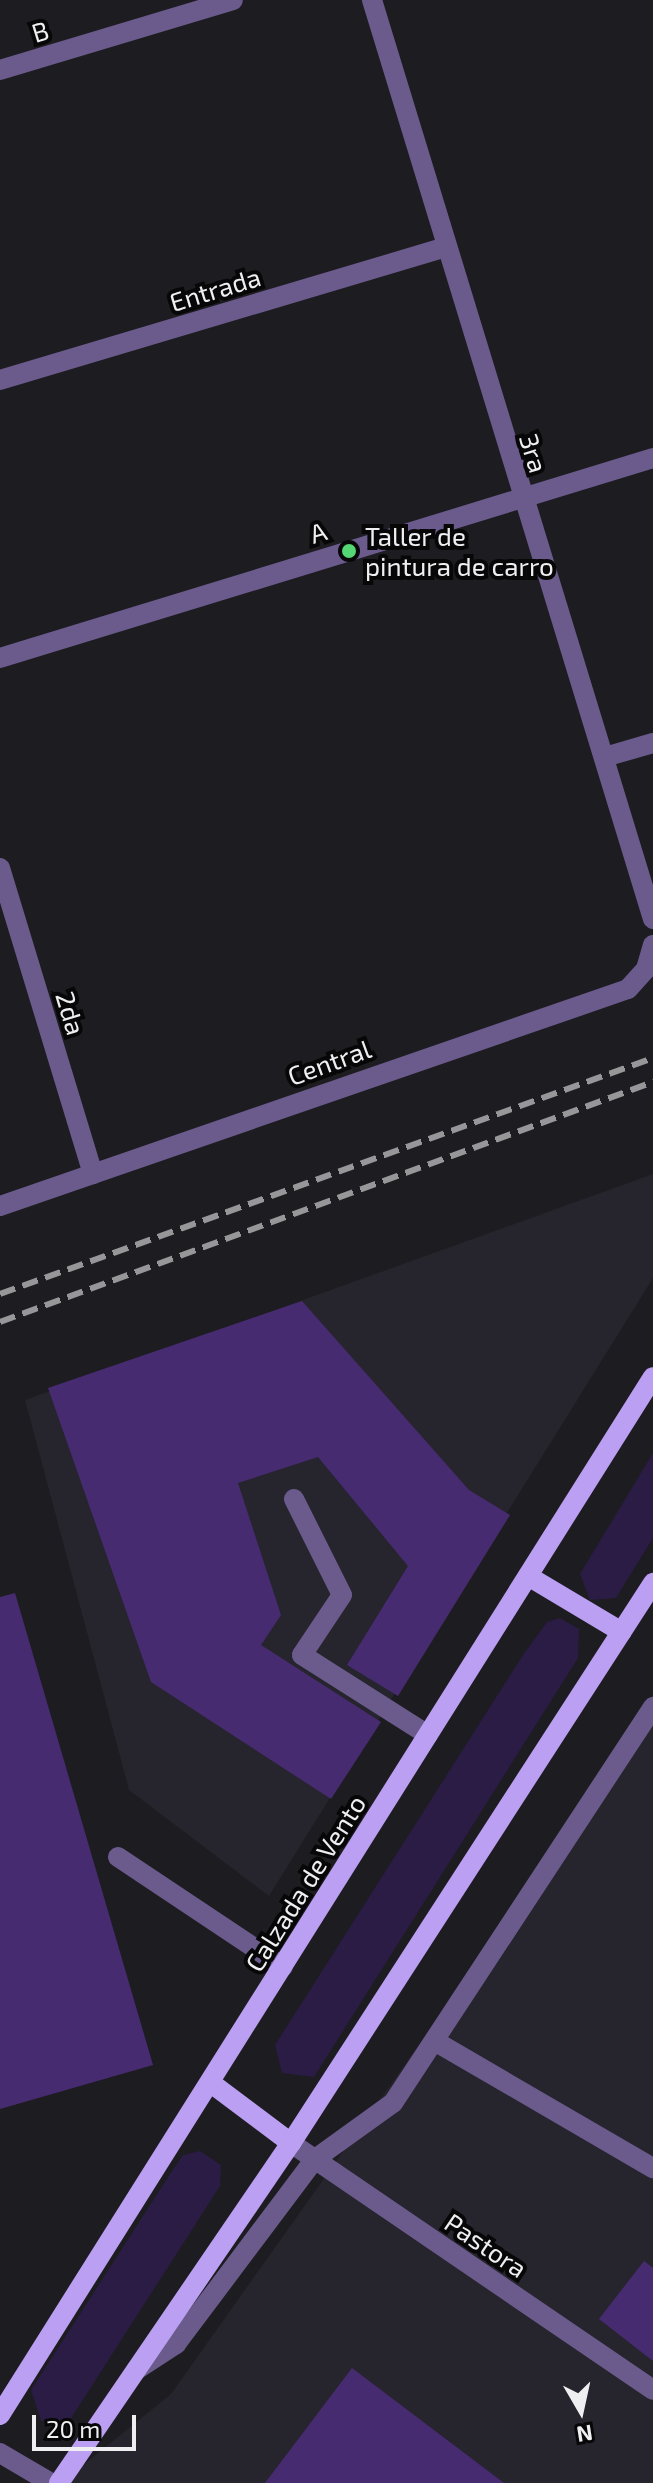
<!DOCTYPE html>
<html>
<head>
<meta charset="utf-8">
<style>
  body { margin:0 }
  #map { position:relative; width:653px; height:2483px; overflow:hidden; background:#1d1c20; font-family:"Exo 2",sans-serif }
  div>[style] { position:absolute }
  .built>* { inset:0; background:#26242d }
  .green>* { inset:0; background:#2b1c45 }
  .building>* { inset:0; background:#472b71 }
  .minor>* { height:20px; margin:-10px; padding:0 10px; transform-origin:10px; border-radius:10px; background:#6b5b8d }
  .major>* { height:20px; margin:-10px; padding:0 10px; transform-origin:10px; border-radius:10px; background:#ba9ff2 }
  .rail>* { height:6px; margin-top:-3px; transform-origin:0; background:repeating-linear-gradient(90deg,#979699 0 16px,transparent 0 24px) }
  .dots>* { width:22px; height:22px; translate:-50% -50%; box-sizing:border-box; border:4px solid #070708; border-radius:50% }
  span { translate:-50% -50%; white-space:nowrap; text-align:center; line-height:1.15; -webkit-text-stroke:8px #070708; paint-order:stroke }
  .street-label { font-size:26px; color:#efeef1 }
  .poi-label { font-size:26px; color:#efeef1 }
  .left { translate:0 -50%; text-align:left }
  .north { position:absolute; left:541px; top:2371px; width:80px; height:80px; -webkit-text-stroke:6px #070708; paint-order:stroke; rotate:171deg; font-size:22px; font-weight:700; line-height:32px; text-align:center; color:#efeef1 }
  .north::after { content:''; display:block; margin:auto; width:28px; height:36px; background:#efeef1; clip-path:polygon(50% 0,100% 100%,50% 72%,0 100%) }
  .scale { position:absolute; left:32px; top:2415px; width:104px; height:36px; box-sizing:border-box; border:4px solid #efeef1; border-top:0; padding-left:10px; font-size:24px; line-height:28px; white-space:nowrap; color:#efeef1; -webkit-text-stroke:6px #070708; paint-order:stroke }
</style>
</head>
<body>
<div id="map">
  <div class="built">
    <div style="clip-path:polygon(653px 1174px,653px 1278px,269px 1896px,129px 1790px,25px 1400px)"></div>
    <div style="clip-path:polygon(653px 1715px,653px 2483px,61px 2483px,171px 2394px)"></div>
  </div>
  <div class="green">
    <div style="clip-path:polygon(653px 1453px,653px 1538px,616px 1598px,590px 1600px,580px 1574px)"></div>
    <div style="clip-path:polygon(560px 1618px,579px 1629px,578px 1658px,314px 2077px,282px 2073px,275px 2045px,523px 1655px,547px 1622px)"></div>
    <div style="clip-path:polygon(200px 2151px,221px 2165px,220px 2186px,68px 2423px,41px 2421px,31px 2390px,172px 2171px,183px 2155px)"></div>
  </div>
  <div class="building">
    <div style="clip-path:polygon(302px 1301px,469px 1490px,510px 1515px,398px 1696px,347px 1665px,408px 1566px,318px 1457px,238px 1483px,281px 1615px,261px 1645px,381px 1722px,331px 1799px,151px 1682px,48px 1388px)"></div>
    <div style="clip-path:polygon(15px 1593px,153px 2065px,0 2109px,0 1597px)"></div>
    <div style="clip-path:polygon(644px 2261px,653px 2268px,653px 2361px,599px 2319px)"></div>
    <div style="clip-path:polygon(352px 2368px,504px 2483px,265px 2483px)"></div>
  </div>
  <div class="minor">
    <div style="left:372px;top:0;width:961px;rotate:73deg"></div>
    <div style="left:0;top:70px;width:243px;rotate:-16.7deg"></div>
    <div style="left:0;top:380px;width:465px;rotate:-16.6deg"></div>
    <div style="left:0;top:658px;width:683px;rotate:-17.03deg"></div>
    <div style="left:608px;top:756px;width:47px;rotate:-16.1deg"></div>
    <div style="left:0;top:868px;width:320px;rotate:73.1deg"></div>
    <div style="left:0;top:1206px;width:664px;rotate:-19.06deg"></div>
    <div style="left:628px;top:989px;width:27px;rotate:-48deg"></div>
    <div style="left:646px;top:969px;width:25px;rotate:-74deg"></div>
    <div style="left:294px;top:1499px;width:107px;rotate:63.4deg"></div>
    <div style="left:342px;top:1595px;width:72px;rotate:123.7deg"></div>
    <div style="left:302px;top:1655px;width:149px;rotate:32.4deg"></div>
    <div style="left:118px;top:1857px;width:198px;rotate:33.7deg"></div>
    <div style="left:438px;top:2043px;width:249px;rotate:30.2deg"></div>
    <div style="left:291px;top:2143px;width:438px;rotate:34.3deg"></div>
    <div style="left:136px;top:2370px;width:48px;rotate:-33deg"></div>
    <div style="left:176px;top:2344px;width:231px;rotate:-53.1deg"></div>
    <div style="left:315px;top:2159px;width:96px;rotate:-35.7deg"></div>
    <div style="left:393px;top:2103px;width:474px;rotate:-56.7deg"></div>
    <div style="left:0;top:2453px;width:59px;rotate:30.5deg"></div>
  </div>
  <div class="major">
    <div style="left:528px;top:1576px;width:109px;rotate:30.8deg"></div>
    <div style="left:211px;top:2083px;width:100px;rotate:36.9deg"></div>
    <div style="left:0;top:2415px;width:1226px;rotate:-57.83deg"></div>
    <div style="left:59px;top:2483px;width:412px;rotate:-55.7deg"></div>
    <div style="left:291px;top:2143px;width:667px;rotate:-57.12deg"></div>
  </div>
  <div class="rail">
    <div style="left:0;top:1294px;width:694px;rotate:-19.87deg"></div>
    <div style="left:0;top:1322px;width:696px;rotate:-20.18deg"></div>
  </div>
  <div class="dots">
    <div style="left:349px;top:551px;background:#53d673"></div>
  </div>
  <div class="street-label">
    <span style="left:40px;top:31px;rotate:-17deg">B</span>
    <span style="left:215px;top:289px;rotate:-17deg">Entrada</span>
    <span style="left:534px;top:453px;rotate:73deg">3ra</span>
    <span style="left:318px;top:532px;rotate:-17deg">A</span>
    <span style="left:71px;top:1013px;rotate:73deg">2da</span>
    <span style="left:329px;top:1062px;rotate:-20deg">Central</span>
    <span style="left:305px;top:1883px;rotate:-58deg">Calzada de Vento</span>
    <span style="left:486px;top:2245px;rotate:34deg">Pastora</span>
  </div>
  <div class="poi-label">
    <span class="left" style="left:365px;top:551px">Taller de<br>pintura de carro</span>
  </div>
  <div class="north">N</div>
  <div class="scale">20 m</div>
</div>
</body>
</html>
